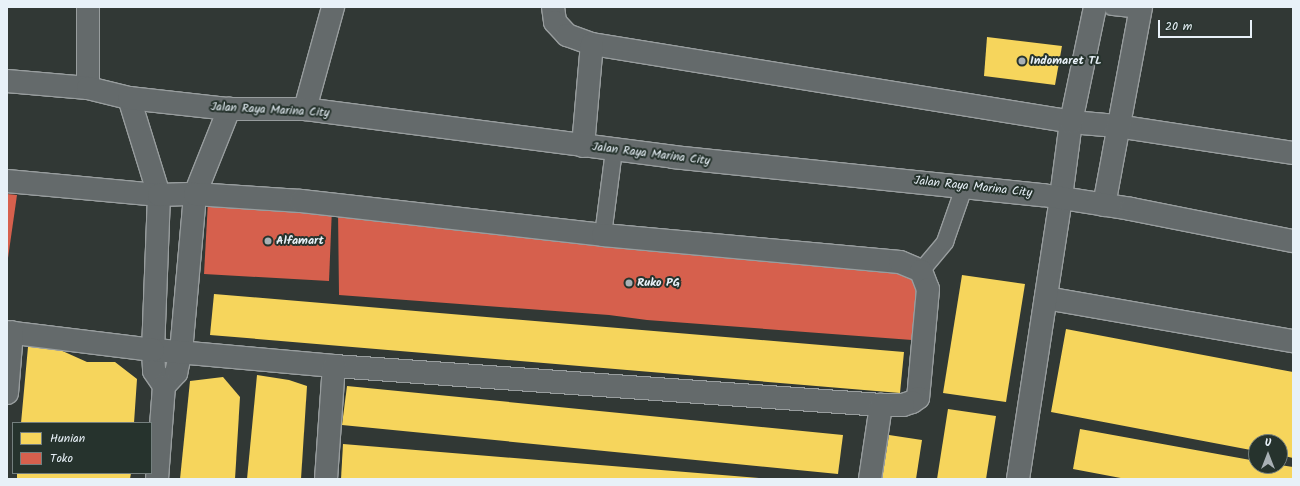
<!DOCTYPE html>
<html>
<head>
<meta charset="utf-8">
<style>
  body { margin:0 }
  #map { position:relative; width:1300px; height:486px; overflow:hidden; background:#313835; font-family:Kalam,sans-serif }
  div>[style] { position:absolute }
  .homes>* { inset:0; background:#f6d55c }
  .shops>* { inset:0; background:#d6604d }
  .roads { filter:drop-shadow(1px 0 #989d9e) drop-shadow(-1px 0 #989d9e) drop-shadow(0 1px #989d9e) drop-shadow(0 -1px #989d9e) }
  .service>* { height:16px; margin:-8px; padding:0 8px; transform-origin:8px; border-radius:8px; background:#646a6b }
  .minor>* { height:22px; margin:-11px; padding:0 11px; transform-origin:11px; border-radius:11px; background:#646a6b }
  .secondary>* { height:22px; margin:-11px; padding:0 11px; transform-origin:11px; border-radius:11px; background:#646a6b }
  .dots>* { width:11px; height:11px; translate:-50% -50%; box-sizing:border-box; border:2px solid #26332d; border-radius:50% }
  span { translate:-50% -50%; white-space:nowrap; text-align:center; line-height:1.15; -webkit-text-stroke:4px #26332d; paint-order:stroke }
  .poi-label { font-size:12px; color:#e8f1f8; font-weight:700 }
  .left { translate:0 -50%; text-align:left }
  .street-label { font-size:12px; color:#e8f1f8 }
  .frame { position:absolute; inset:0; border:8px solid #e8f1f8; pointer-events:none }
  .legend { position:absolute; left:12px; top:422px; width:140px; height:52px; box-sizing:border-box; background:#26332d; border:1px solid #747f7e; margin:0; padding:5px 7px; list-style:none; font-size:12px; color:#e8f1f8 }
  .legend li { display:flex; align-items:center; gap:8px; height:20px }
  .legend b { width:20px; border:1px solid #747f7e }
  .north { position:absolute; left:1248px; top:434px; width:40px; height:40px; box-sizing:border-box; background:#26332d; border:1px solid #747f7e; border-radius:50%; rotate:0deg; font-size:11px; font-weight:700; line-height:16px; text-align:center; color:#e8f1f8 }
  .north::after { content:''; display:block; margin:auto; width:14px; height:18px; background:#a8b0b4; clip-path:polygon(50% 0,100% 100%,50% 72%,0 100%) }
  .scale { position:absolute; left:1158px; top:20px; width:94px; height:18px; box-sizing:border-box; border:2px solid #e8f1f8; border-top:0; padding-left:5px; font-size:12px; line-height:14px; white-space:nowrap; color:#e8f1f8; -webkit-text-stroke:3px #26332d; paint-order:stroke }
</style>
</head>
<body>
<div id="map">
  <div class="homes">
    <div style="clip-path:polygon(987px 37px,1062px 46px,1055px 85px,984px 76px)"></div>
    <div style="clip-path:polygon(962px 275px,1025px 284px,1006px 402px,943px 393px)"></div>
    <div style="clip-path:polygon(214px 294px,904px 352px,900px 393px,210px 335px)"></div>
    <div style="clip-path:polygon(1066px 329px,1293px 372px,1293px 458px,1280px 455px,1280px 442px,1256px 442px,1256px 451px,1051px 412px)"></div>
    <div style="clip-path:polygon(29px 336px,87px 362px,115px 362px,137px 379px,134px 423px,21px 423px)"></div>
    <div style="clip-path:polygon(257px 375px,289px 380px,307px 386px,301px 479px,247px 479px)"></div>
    <div style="clip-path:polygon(223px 377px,240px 397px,235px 479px,180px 479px,190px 381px)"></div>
    <div style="clip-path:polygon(347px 386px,843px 435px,838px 474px,342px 425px)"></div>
    <div style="clip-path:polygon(948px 409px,996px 416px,986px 479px,937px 479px)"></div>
    <div style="clip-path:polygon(1080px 429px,1256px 461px,1256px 466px,1280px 465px,1293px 467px,1293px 479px,1126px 479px,1073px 469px)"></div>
    <div style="clip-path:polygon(889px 435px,922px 440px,916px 479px,882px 479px)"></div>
    <div style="clip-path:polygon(343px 444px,759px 478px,759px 479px,341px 479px)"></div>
    <div style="clip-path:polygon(17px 473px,131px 473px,130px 479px,17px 479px)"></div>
  </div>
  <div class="shops">
    <div style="clip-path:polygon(7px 194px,17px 195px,8px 258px,7px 258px)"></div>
    <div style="clip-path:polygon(208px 201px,332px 208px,329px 281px,204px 274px)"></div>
    <div style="clip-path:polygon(338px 210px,921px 271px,912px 340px,647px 320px,609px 315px,339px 295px)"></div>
  </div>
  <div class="roads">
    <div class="service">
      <div style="left:1112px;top:7px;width:28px;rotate:6deg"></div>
      <div style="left:603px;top:235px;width:86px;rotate:-82.6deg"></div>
      <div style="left:921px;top:271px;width:38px;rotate:-50deg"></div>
      <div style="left:945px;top:242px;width:60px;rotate:-70.7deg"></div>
    </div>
    <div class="minor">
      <div style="left:553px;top:7px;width:15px;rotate:82deg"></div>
      <div style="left:555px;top:22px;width:18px;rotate:47deg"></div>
      <div style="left:567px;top:35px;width:27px;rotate:20deg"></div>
      <div style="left:592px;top:44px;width:485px;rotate:9.2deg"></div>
      <div style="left:1071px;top:122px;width:46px;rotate:5deg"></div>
      <div style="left:1117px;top:126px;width:178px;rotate:8.7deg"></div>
      <div style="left:88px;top:88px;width:81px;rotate:-90deg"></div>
      <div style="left:129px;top:98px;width:102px;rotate:72.8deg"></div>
      <div style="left:159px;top:195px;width:155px;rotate:92.2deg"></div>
      <div style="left:153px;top:350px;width:21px;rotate:87deg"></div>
      <div style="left:154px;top:371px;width:18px;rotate:56deg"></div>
      <div style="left:164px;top:386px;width:18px;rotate:-47deg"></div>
      <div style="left:176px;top:373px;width:22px;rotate:-77deg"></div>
      <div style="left:181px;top:352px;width:159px;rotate:-84.9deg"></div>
      <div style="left:195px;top:194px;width:92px;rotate:-68.2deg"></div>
      <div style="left:305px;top:109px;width:106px;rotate:-74.6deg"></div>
      <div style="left:583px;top:146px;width:102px;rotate:-85deg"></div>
      <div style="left:7px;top:181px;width:153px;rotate:5.3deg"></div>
      <div style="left:159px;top:195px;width:36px;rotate:-2deg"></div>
      <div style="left:195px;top:194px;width:106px;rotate:3.8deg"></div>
      <div style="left:301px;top:201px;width:304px;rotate:6.4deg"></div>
      <div style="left:603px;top:235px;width:298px;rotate:5.2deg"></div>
      <div style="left:900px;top:262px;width:23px;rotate:23deg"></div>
      <div style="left:921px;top:271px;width:19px;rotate:69deg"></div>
      <div style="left:928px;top:289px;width:109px;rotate:95.2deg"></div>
      <div style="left:918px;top:398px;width:7px;rotate:146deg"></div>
      <div style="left:912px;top:402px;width:9px;rotate:162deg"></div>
      <div style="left:903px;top:405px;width:22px;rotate:180deg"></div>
      <div style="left:881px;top:405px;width:548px;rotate:-175.92deg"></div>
      <div style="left:334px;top:366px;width:182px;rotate:-174.9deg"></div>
      <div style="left:153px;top:350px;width:147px;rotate:-173deg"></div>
      <div style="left:1104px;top:205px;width:201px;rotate:-79.4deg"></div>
      <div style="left:1046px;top:298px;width:251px;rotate:9.9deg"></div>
      <div style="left:7px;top:393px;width:61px;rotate:-85.3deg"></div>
      <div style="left:157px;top:479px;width:93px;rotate:-85.7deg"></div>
      <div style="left:326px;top:479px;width:113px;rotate:-86deg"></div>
      <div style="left:870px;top:479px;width:75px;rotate:-81.5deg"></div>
      <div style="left:1018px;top:479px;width:285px;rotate:-81.3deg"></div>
      <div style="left:1061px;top:197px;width:76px;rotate:-82.4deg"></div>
      <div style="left:1071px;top:122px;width:117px;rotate:-78.2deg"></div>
    </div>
    <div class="secondary">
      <div style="left:7px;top:81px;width:81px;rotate:4.9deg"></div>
      <div style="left:88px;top:88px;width:42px;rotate:13.7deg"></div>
      <div style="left:129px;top:98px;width:101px;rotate:6.3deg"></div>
      <div style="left:229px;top:109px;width:76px"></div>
      <div style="left:305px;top:109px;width:371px;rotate:7.4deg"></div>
      <div style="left:673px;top:157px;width:372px;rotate:5.9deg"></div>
      <div style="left:1043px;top:195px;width:89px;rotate:9deg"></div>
      <div style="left:1131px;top:209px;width:165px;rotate:11.2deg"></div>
    </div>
  </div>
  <div class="dots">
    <div style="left:1022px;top:61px;background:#a8b0b4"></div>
    <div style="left:268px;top:241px;background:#a8b0b4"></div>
    <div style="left:629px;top:283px;background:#a8b0b4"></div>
  </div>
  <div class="poi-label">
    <span class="left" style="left:1030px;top:61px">Indomaret TL</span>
    <span class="left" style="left:276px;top:241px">Alfamart</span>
    <span class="left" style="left:637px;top:283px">Ruko PG</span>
  </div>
  <div class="street-label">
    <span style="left:270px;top:110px;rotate:3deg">Jalan Raya Marina City</span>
    <span style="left:651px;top:154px;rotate:7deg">Jalan Raya Marina City</span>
    <span style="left:973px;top:187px;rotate:6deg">Jalan Raya Marina City</span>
  </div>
  <div class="frame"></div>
  <ul class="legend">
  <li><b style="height:11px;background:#f6d55c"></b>Hunian</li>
  <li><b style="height:11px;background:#d6604d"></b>Toko</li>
  </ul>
  <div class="north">U</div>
  <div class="scale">20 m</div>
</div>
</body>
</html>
